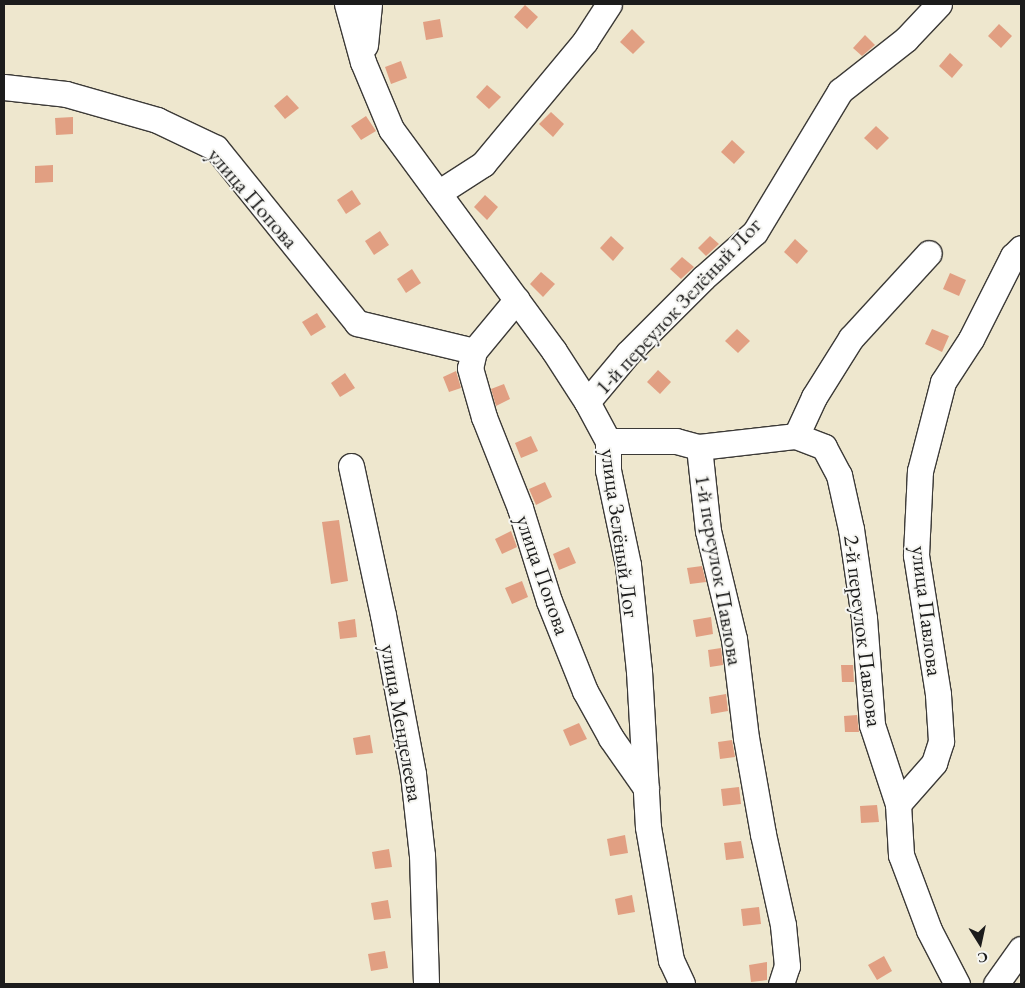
<!DOCTYPE html>
<html>
<head>
<meta charset="utf-8">
<style>
  body { margin:0 }
  #map { position:relative; width:1025px; height:988px; overflow:hidden; background:#eee7ce; font-family:"EB Garamond",serif }
  div>[style] { position:absolute }
  [style*='--x'] { left:calc(var(--x)*1px); top:calc(var(--y)*1px); width:calc(var(--w)*1px); rotate:calc(var(--a)*1deg) }
  .building>* { inset:0; background:#e19f82 }
  .roads { filter:drop-shadow(1px 0 #3c3a37) drop-shadow(-1px 0 #3c3a37) drop-shadow(0 1px #3c3a37) drop-shadow(0 -1px #3c3a37) }
  .minor>* { height:25px; margin:-12.5px; padding:0 12.5px; transform-origin:12.5px; border-radius:12.5px; background:#fff }
  span { translate:-50% -50%; white-space:nowrap; text-align:center; line-height:1.15; -webkit-text-stroke:4px #f6f6f2; paint-order:stroke }
  .street-label { font-size:22px; color:#1c1c1c }
  .frame { position:absolute; inset:0; border:5px solid #1c1c1c; pointer-events:none }
  .north { position:absolute; left:955px; top:918px; width:50px; height:50px; -webkit-text-stroke:4px #f6f6f2; paint-order:stroke; rotate:170deg; font-size:14px; font-weight:700; line-height:20px; text-align:center; color:#1c1c1c }
  .north::after { content:''; display:block; margin:auto; width:18px; height:22px; background:#1c1c1c; clip-path:polygon(50% 0,100% 100%,50% 72%,0 100%) }
</style>
</head>
<body>
<div id="map">
  <div class="building">
    <div style="clip-path:polygon(525px 5px,538px 17px,527px 29px,514px 17px)"></div>
    <div style="clip-path:polygon(440px 19px,443px 37px,426px 40px,423px 22px)"></div>
    <div style="clip-path:polygon(999px 24px,1012px 36px,1001px 48px,988px 36px)"></div>
    <div style="clip-path:polygon(632px 29px,645px 42px,633px 54px,620px 42px)"></div>
    <div style="clip-path:polygon(865px 35px,875px 45px,862px 56px,853px 48px)"></div>
    <div style="clip-path:polygon(950px 53px,963px 65px,952px 78px,939px 66px)"></div>
    <div style="clip-path:polygon(401px 61px,407px 78px,391px 84px,385px 67px)"></div>
    <div style="clip-path:polygon(487px 85px,501px 97px,489px 109px,476px 97px)"></div>
    <div style="clip-path:polygon(287px 95px,299px 108px,285px 119px,274px 106px)"></div>
    <div style="clip-path:polygon(551px 112px,564px 124px,553px 137px,539px 124px)"></div>
    <div style="clip-path:polygon(366px 116px,376px 131px,361px 140px,351px 126px)"></div>
    <div style="clip-path:polygon(73px 117px,73px 134px,56px 135px,55px 118px)"></div>
    <div style="clip-path:polygon(876px 126px,889px 138px,877px 150px,864px 138px)"></div>
    <div style="clip-path:polygon(732px 140px,745px 152px,734px 164px,721px 152px)"></div>
    <div style="clip-path:polygon(53px 165px,53px 182px,35px 183px,35px 166px)"></div>
    <div style="clip-path:polygon(352px 190px,361px 204px,346px 214px,337px 200px)"></div>
    <div style="clip-path:polygon(485px 195px,498px 207px,487px 220px,474px 207px)"></div>
    <div style="clip-path:polygon(380px 231px,389px 245px,374px 255px,365px 241px)"></div>
    <div style="clip-path:polygon(611px 236px,624px 248px,613px 261px,600px 248px)"></div>
    <div style="clip-path:polygon(710px 236px,719px 244px,706px 256px,698px 248px)"></div>
    <div style="clip-path:polygon(795px 239px,808px 251px,797px 264px,784px 252px)"></div>
    <div style="clip-path:polygon(682px 257px,694px 267px,681px 279px,670px 269px)"></div>
    <div style="clip-path:polygon(412px 269px,421px 283px,406px 293px,397px 279px)"></div>
    <div style="clip-path:polygon(541px 272px,555px 284px,543px 297px,530px 284px)"></div>
    <div style="clip-path:polygon(950px 273px,966px 280px,959px 296px,943px 289px)"></div>
    <div style="clip-path:polygon(317px 313px,326px 327px,311px 336px,302px 322px)"></div>
    <div style="clip-path:polygon(737px 329px,750px 341px,738px 353px,725px 341px)"></div>
    <div style="clip-path:polygon(932px 329px,949px 336px,942px 352px,925px 344px)"></div>
    <div style="clip-path:polygon(658px 370px,671px 382px,660px 394px,647px 382px)"></div>
    <div style="clip-path:polygon(456px 371px,461px 388px,449px 392px,443px 377px)"></div>
    <div style="clip-path:polygon(345px 373px,355px 388px,340px 397px,331px 383px)"></div>
    <div style="clip-path:polygon(504px 384px,510px 399px,496px 406px,491px 389px)"></div>
    <div style="clip-path:polygon(531px 436px,538px 451px,521px 458px,515px 443px)"></div>
    <div style="clip-path:polygon(545px 482px,552px 497px,536px 505px,529px 489px)"></div>
    <div style="clip-path:polygon(339px 520px,348px 581px,331px 584px,322px 522px)"></div>
    <div style="clip-path:polygon(511px 531px,517px 547px,502px 554px,495px 539px)"></div>
    <div style="clip-path:polygon(569px 547px,576px 563px,559px 570px,553px 554px)"></div>
    <div style="clip-path:polygon(702px 566px,706px 582px,690px 584px,687px 568px)"></div>
    <div style="clip-path:polygon(522px 581px,528px 597px,512px 604px,505px 588px)"></div>
    <div style="clip-path:polygon(711px 617px,713px 634px,696px 637px,693px 620px)"></div>
    <div style="clip-path:polygon(355px 619px,357px 637px,340px 639px,338px 622px)"></div>
    <div style="clip-path:polygon(721px 648px,723px 665px,710px 667px,708px 650px)"></div>
    <div style="clip-path:polygon(841px 665px,853px 665px,854px 682px,842px 682px)"></div>
    <div style="clip-path:polygon(726px 694px,728px 711px,711px 714px,709px 697px)"></div>
    <div style="clip-path:polygon(857px 715px,859px 732px,845px 732px,844px 716px)"></div>
    <div style="clip-path:polygon(579px 723px,587px 739px,570px 746px,563px 730px)"></div>
    <div style="clip-path:polygon(370px 735px,373px 753px,356px 755px,353px 738px)"></div>
    <div style="clip-path:polygon(732px 740px,735px 757px,720px 759px,718px 742px)"></div>
    <div style="clip-path:polygon(739px 787px,741px 804px,723px 806px,721px 789px)"></div>
    <div style="clip-path:polygon(877px 805px,879px 822px,861px 823px,860px 806px)"></div>
    <div style="clip-path:polygon(625px 835px,628px 853px,610px 856px,607px 839px)"></div>
    <div style="clip-path:polygon(741px 841px,744px 858px,726px 860px,724px 843px)"></div>
    <div style="clip-path:polygon(389px 849px,392px 867px,375px 869px,372px 852px)"></div>
    <div style="clip-path:polygon(632px 895px,635px 912px,618px 915px,615px 899px)"></div>
    <div style="clip-path:polygon(388px 900px,391px 918px,374px 920px,371px 903px)"></div>
    <div style="clip-path:polygon(759px 907px,761px 924px,743px 926px,741px 909px)"></div>
    <div style="clip-path:polygon(385px 951px,388px 968px,371px 971px,368px 954px)"></div>
    <div style="clip-path:polygon(884px 956px,892px 971px,877px 980px,868px 965px)"></div>
    <div style="clip-path:polygon(767px 962px,767px 980px,751px 982px,749px 965px)"></div>
  </div>
  <div class="roads">
    <div class="minor">
      <div style="--x:347;--y:4;--w:60;--a:74.6"></div>
      <div style="--x:363;--y:62;--w:73;--a:67.3"></div>
      <div style="--x:391;--y:129;--w:275;--a:53.7"></div>
      <div style="--x:554;--y:351;--w:61;--a:57.1"></div>
      <div style="--x:587;--y:402;--w:44;--a:61.7"></div>
      <div style="--x:608;--y:441;--w:29;--a:90"></div>
      <div style="--x:608;--y:470;--w:97;--a:78.1"></div>
      <div style="--x:628;--y:565;--w:107;--a:84.1"></div>
      <div style="--x:639;--y:671;--w:156;--a:86.7"></div>
      <div style="--x:648;--y:827;--w:135;--a:80.2"></div>
      <div style="--x:671;--y:960;--w:26;--a:65"></div>
      <div style="--x:365;--y:45;--w:41;--a:-84.4"></div>
      <div style="--x:4;--y:87;--w:62;--a:6.4"></div>
      <div style="--x:66;--y:94;--w:95;--a:15.9"></div>
      <div style="--x:157;--y:120;--w:65;--a:25.4"></div>
      <div style="--x:216;--y:148;--w:225;--a:51.1"></div>
      <div style="--x:357;--y:323;--w:120;--a:13.5"></div>
      <div style="--x:474;--y:351;--w:67;--a:-50.4"></div>
      <div style="--x:438;--y:193;--w:54;--a:-32.8"></div>
      <div style="--x:483;--y:164;--w:160;--a:-50.3"></div>
      <div style="--x:585;--y:41;--w:44;--a:-57"></div>
      <div style="--x:474;--y:351;--w:17;--a:103"></div>
      <div style="--x:470;--y:368;--w:51;--a:74.1"></div>
      <div style="--x:484;--y:417;--w:98;--a:68.4"></div>
      <div style="--x:520;--y:508;--w:97;--a:72.7"></div>
      <div style="--x:549;--y:601;--w:97;--a:68.2"></div>
      <div style="--x:585;--y:691;--w:54;--a:61"></div>
      <div style="--x:611;--y:738;--w:61;--a:55"></div>
      <div style="--x:587;--y:402;--w:64;--a:-50.1"></div>
      <div style="--x:628;--y:353;--w:106;--a:-45"></div>
      <div style="--x:703;--y:278;--w:69;--a:-41.5"></div>
      <div style="--x:755;--y:232;--w:165;--a:-58.9"></div>
      <div style="--x:840;--y:91;--w:84;--a:-38.2"></div>
      <div style="--x:906;--y:39;--w:48;--a:-46.7"></div>
      <div style="--x:796;--y:436;--w:30;--a:21"></div>
      <div style="--x:824;--y:447;--w:32;--a:62"></div>
      <div style="--x:839;--y:475;--w:55;--a:77.5"></div>
      <div style="--x:851;--y:529;--w:90;--a:81.7"></div>
      <div style="--x:864;--y:618;--w:107;--a:85.7"></div>
      <div style="--x:872;--y:725;--w:83;--a:71.8"></div>
      <div style="--x:898;--y:804;--w:51;--a:86.6"></div>
      <div style="--x:901;--y:855;--w:80;--a:69.5"></div>
      <div style="--x:929;--y:930;--w:61;--a:62.6"></div>
      <div style="--x:608;--y:441;--w:68;--a:0"></div>
      <div style="--x:676;--y:441;--w:24;--a:15"></div>
      <div style="--x:351;--y:466;--w:152;--a:77.9"></div>
      <div style="--x:383;--y:615;--w:162;--a:79.3"></div>
      <div style="--x:413;--y:774;--w:81;--a:83.7"></div>
      <div style="--x:422;--y:855;--w:129;--a:88.2"></div>
      <div style="--x:898;--y:804;--w:55;--a:-48.7"></div>
      <div style="--x:934;--y:763;--w:23;--a:-72"></div>
      <div style="--x:941;--y:741;--w:47;--a:-93.7"></div>
      <div style="--x:938;--y:694;--w:141;--a:-99"></div>
      <div style="--x:916;--y:555;--w:84;--a:-87.3"></div>
      <div style="--x:920;--y:471;--w:92;--a:-75.5"></div>
      <div style="--x:943;--y:382;--w:51;--a:-56.9"></div>
      <div style="--x:971;--y:339;--w:93;--a:-63.2"></div>
      <div style="--x:1013;--y:256;--w:11;--a:-45"></div>
      <div style="--x:781;--y:984;--w:19;--a:-72"></div>
      <div style="--x:787;--y:966;--w:41;--a:-95.6"></div>
      <div style="--x:783;--y:925;--w:93;--a:-102.4"></div>
      <div style="--x:763;--y:834;--w:97;--a:-100"></div>
      <div style="--x:746;--y:738;--w:100;--a:-96.9"></div>
      <div style="--x:734;--y:639;--w:111;--a:-103.5"></div>
      <div style="--x:708;--y:531;--w:84;--a:-96.1"></div>
      <div style="--x:699;--y:447;--w:98;--a:-6.5"></div>
      <div style="--x:796;--y:436;--w:43;--a:-65.2"></div>
      <div style="--x:814;--y:397;--w:70;--a:-57.9"></div>
      <div style="--x:851;--y:338;--w:115;--a:-47.5"></div>
      <div style="--x:996;--y:984;--w:43;--a:-54.5"></div>
    </div>
  </div>
  <div class="street-label">
    <span style="left:253px;top:198px;rotate:49deg">улица Попова</span>
    <span style="left:678px;top:306px;rotate:-47deg">1-й переулок Зелёный Лог</span>
    <span style="left:620px;top:533px;rotate:82deg">улица Зелёный Лог</span>
    <span style="left:719px;top:570px;rotate:80deg">1-й переулок Павлова</span>
    <span style="left:543px;top:575px;rotate:71deg">улица Попова</span>
    <span style="left:927px;top:611px;rotate:83deg">улица Павлова</span>
    <span style="left:863px;top:631px;rotate:83deg">2-й переулок Павлова</span>
    <span style="left:402px;top:723px;rotate:80deg">улица Менделеева</span>
  </div>
  <div class="frame"></div>
  <div class="north">С</div>
</div>
</body>
</html>
